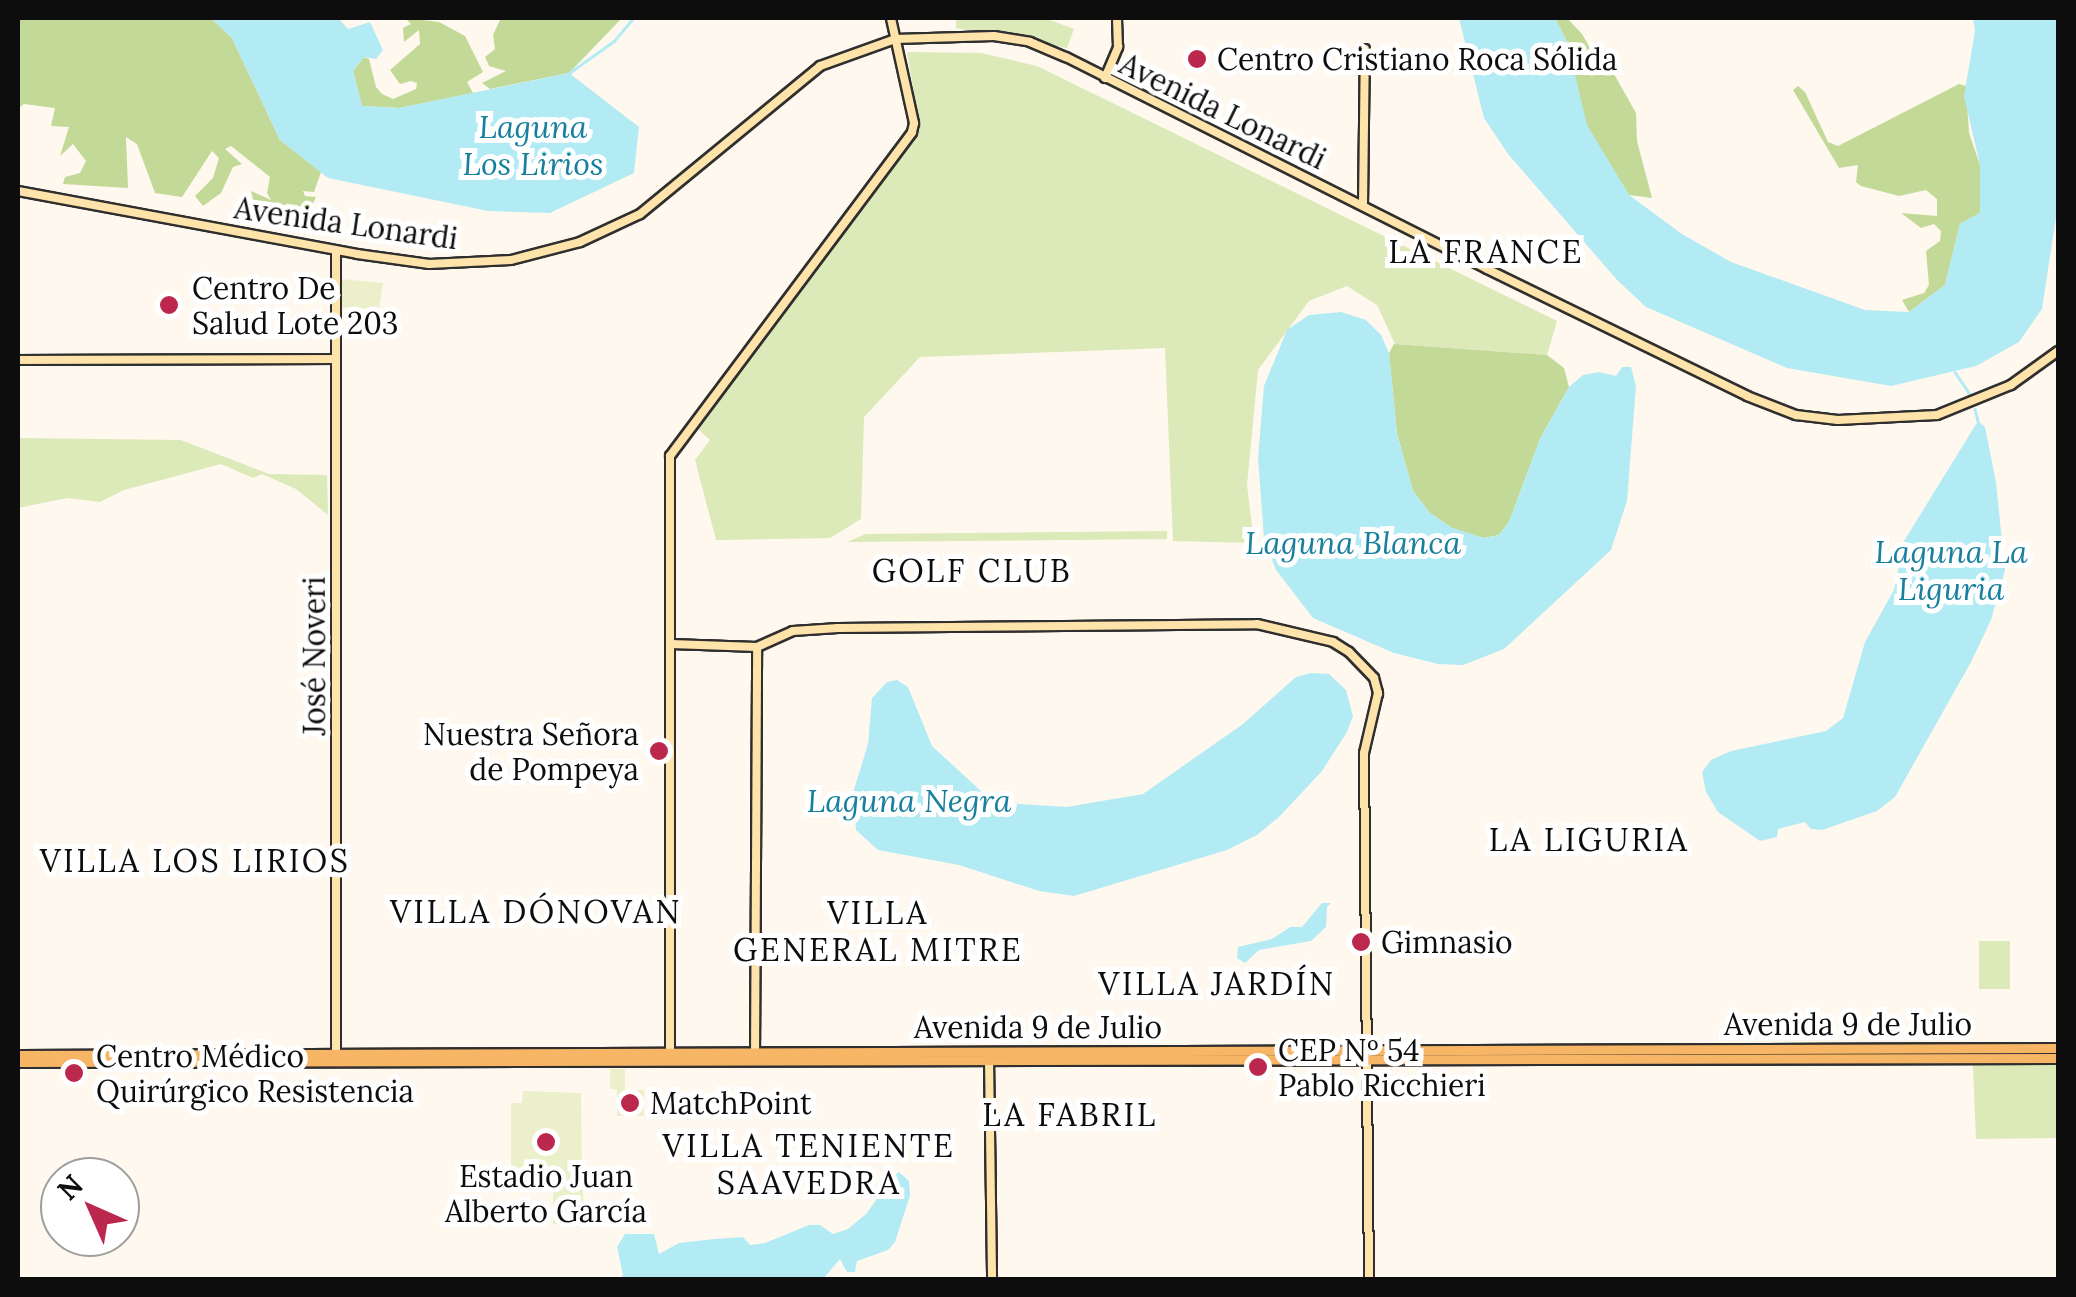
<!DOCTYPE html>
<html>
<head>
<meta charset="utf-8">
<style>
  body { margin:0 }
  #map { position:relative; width:2076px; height:1297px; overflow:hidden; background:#fff8ee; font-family:Lora,serif }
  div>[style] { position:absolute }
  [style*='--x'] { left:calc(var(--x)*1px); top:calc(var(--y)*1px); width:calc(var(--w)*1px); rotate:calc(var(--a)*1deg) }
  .green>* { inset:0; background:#dce9b8 }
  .forest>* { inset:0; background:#c3d998 }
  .pitch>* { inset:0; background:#ebf0ca }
  .water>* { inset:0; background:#b3ebf5 }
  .stream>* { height:2.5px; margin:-1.25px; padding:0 1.25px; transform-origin:1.25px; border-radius:1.25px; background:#b3ebf5 }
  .roads { filter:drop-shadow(2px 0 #2f2f2f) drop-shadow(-2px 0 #2f2f2f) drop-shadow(0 2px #2f2f2f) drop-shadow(0 -2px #2f2f2f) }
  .secondary>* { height:8px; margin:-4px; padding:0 4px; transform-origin:4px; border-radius:4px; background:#fee3aa }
  .primary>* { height:9px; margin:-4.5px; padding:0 4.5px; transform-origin:4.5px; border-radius:4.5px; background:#f7b566 }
  .dots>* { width:28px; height:28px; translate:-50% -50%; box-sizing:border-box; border:5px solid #fff; border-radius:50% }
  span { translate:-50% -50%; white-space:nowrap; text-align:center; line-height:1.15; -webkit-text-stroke:10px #fff; paint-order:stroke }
  .poi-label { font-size:30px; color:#0d0d0d }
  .left { translate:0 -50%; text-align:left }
  .right { translate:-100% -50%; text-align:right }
  .street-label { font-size:30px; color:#0d0d0d }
  .water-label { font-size:32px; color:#18809e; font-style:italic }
  .neighbourhood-label { font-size:32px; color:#0d0d0d; letter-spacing:2.5px }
  .frame { position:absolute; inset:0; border:20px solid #0d0d0d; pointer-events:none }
  .north { position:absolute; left:40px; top:1157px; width:100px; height:100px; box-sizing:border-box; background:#fff; border:2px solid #9e9e9e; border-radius:50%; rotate:315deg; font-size:28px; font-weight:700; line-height:40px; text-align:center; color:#0d0d0d }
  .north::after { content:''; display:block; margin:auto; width:35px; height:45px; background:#bc274e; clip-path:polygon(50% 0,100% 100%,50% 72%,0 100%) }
</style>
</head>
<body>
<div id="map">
  <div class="green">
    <div style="clip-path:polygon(956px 18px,1045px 18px,1074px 29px,1067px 48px,956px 28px)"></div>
    <div style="clip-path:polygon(907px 52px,981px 53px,1037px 66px,1557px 321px,1547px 355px,1395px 344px,1377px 305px,1347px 286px,1309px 301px,1258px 370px,1247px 485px,1254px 543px,1173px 541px,1165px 348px,920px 357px,864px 417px,861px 519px,830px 538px,716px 540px,695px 460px,710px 440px,697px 428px,920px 128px)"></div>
    <div style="clip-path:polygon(18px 438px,181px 440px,269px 474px,327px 475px,328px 515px,296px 489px,262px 474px,253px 478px,221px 464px,124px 490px,100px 502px,67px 498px,18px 508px)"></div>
    <div style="clip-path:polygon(1167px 531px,1167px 539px,847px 542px,866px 534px)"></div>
    <div style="clip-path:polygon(1979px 941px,2010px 941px,2010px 989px,1979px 989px)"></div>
    <div style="clip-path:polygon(1977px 1060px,2052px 1060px,2058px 1065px,2057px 1138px,1976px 1139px,1973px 1066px)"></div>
  </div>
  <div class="forest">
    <div style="clip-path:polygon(18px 18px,211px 18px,232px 38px,280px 140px,321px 172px,314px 192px,303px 191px,305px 196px,316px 197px,313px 203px,295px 221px,285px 223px,276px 211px,263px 215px,256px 211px,251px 191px,271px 200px,267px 193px,270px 177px,231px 146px,225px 149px,242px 164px,233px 167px,221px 193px,203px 206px,195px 196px,213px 178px,219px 158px,212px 151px,182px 197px,155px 193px,137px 144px,126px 137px,128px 188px,63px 184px,65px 177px,80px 173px,86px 161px,73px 144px,60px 156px,69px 127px,51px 126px,55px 108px,24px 104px,18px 108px)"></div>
    <div style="clip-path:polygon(405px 18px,439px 22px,465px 36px,483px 72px,467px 82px,473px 93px,399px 108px,362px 106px,353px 71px,364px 57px,369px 59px,376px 87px,382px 94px,393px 99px,416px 89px,417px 83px,411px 81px,400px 84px,390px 70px,420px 44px,419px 30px,404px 42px,403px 28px,411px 24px)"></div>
    <div style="clip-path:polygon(501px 18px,622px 18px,569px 73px,490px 89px,482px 83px,506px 71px,489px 66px,485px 57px,495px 49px,493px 35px)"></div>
    <div style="clip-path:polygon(1555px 18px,1567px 18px,1582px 34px,1597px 60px,1614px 74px,1636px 113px,1637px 141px,1652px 198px,1629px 195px,1586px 125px,1567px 42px)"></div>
    <div style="clip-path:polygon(1959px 84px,1966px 86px,1969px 133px,1980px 165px,1980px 213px,1960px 224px,1945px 285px,1909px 312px,1902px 300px,1924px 293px,1929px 285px,1926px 251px,1940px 241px,1941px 231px,1934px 224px,1921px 228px,1901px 213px,1937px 216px,1937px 199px,1926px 190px,1899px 196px,1861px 186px,1856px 182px,1858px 165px,1839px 168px,1793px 90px,1798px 86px,1805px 92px,1828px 142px,1838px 146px)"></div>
    <div style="clip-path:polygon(1394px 344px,1547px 355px,1564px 368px,1569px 387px,1540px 439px,1509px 522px,1499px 535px,1484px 538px,1452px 528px,1430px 513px,1413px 491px,1397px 434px,1389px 353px)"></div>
  </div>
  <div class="pitch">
    <div style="clip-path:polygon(341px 279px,383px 283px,379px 309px,338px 307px)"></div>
    <div style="clip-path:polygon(610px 1069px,625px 1069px,625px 1090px,644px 1090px,644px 1116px,617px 1116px,617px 1089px,610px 1089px)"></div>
    <div style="clip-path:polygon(523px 1091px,581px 1093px,582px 1182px,577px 1189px,583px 1190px,583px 1227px,553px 1224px,553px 1189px,515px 1189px,511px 1184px,511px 1103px,522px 1103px)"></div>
  </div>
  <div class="water">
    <div style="clip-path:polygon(211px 18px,338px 18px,348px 29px,370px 22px,383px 50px,376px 59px,364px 57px,353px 71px,362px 106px,399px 108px,569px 73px,639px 127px,634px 173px,550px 213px,488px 211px,328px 178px,280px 140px,232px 38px)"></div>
    <div style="clip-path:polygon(1459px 18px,1555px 18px,1567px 42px,1587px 125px,1629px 195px,1682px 234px,1731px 262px,1865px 310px,1909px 312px,1945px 285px,1960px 224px,1980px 213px,1980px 165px,1964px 96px,1975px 31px,1973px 18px,2058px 18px,2058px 204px,2042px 309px,2019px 342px,1976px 366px,1891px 386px,1787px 368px,1646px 307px,1617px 280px,1508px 154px,1484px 118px)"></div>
    <div style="clip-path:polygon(1341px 312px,1366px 320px,1381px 335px,1389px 353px,1397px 434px,1413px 491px,1430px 513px,1452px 528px,1484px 538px,1499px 535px,1509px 522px,1540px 439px,1569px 387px,1583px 375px,1599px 372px,1616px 376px,1622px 367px,1631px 367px,1636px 386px,1627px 501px,1611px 550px,1504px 649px,1463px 665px,1438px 664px,1394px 653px,1313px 618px,1276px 570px,1264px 539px,1258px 458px,1264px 386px,1287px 330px,1309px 315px)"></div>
    <div style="clip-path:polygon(1978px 421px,1985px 427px,1996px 482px,2005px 570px,1991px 620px,1971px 662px,1895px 797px,1877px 811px,1822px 830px,1811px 829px,1805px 822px,1778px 829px,1777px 837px,1760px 841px,1718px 812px,1706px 792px,1702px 772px,1711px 760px,1731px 751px,1826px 731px,1843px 718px,1865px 642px,1894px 590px,1904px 541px)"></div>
    <div style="clip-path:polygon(1311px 673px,1329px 674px,1346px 690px,1353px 716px,1347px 732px,1322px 771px,1279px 817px,1257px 835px,1227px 850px,1074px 896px,1039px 891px,959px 865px,878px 850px,856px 830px,853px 793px,868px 744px,872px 698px,887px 682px,897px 680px,908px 687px,932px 746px,981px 791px,1006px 803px,1067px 807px,1143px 794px,1243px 724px,1296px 677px)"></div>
    <div style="clip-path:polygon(1322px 903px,1331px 903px,1327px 907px,1326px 927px,1311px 941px,1259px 950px,1245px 963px,1237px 958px,1238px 947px,1272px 939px,1290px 927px,1302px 927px)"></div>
    <div style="clip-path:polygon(899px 1172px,909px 1181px,910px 1196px,895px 1242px,888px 1250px,857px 1261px,855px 1272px,847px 1272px,840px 1259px,823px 1279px,620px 1279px,623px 1275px,617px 1247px,625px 1234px,654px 1234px,659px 1254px,679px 1243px,714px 1239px,743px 1237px,750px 1245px,765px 1243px,809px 1225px,820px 1225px,833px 1234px,848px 1229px,866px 1214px,879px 1196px,880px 1187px)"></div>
  </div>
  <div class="stream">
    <div style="--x:569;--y:73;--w:55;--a:-35.4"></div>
    <div style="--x:614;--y:41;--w:30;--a:-50"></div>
    <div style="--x:1955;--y:372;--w:29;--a:56"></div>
    <div style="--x:1975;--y:409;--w:12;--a:76"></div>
  </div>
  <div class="roads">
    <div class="secondary">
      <div style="--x:1105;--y:78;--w:34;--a:-67"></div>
      <div style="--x:1118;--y:47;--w:29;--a:-92"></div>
      <div style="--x:18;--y:191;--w:345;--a:10.5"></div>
      <div style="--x:357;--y:254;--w:73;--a:7.9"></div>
      <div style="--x:429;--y:264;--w:82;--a:-2.8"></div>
      <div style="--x:511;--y:260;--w:71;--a:-14.6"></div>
      <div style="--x:580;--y:242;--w:66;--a:-25"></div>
      <div style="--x:640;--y:214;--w:233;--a:-39.4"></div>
      <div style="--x:820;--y:66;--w:80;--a:-19.8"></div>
      <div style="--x:895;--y:39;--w:99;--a:-1.7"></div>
      <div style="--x:994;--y:36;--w:36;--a:9"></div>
      <div style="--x:1030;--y:42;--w:39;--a:23"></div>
      <div style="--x:1066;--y:57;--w:471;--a:26.7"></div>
      <div style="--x:1487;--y:269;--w:289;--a:26"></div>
      <div style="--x:1747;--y:396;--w:53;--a:21.2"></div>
      <div style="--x:1796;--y:415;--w:42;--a:6.8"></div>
      <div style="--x:1838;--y:420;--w:99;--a:-2.9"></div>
      <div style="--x:1937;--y:415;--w:80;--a:-22.1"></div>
      <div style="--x:2011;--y:385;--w:58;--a:-35.9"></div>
      <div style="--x:1363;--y:205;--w:156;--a:-89.3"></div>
      <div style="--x:336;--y:251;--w:806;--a:90"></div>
      <div style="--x:18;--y:360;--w:316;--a:-0.2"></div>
      <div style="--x:671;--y:644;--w:86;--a:2"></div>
      <div style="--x:757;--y:647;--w:39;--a:-24"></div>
      <div style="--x:793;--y:631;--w:45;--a:-3.8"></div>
      <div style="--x:838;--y:628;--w:419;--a:-0.5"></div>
      <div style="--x:1257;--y:624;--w:78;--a:13.3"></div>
      <div style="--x:1333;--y:642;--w:19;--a:32"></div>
      <div style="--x:1349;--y:652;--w:36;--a:46"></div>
      <div style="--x:1374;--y:678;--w:16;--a:75"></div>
      <div style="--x:1378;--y:693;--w:62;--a:103.1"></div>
      <div style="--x:1364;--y:753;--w:527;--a:89.46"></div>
      <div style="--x:670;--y:1057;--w:601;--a:-90"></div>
      <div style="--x:670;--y:456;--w:404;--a:-53.2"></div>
      <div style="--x:912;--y:132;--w:9;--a:-77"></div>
      <div style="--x:914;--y:123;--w:107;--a:-102.4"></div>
      <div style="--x:755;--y:1057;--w:410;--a:-89.7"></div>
      <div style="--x:989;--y:1058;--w:222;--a:89.2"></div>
    </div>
    <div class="primary">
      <div style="--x:18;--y:1055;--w:2040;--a:-0.2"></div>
      <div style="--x:18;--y:1062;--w:2040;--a:-0.11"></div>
    </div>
  </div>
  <div class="dots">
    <div style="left:1197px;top:59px;background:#bc274e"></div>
    <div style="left:169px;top:305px;background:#bc274e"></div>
    <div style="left:659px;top:751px;background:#bc274e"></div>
    <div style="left:1361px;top:942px;background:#bc274e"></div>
    <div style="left:1258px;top:1067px;background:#bc274e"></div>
    <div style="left:74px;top:1073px;background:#bc274e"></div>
    <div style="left:630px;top:1103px;background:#bc274e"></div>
    <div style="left:546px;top:1142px;background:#bc274e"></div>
  </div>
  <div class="poi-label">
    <span class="left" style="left:1217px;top:59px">Centro Cristiano Roca Sólida</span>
    <span class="left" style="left:192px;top:305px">Centro De<br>Salud Lote 203</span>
    <span class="right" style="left:639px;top:751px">Nuestra Señora<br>de Pompeya</span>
    <span class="left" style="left:1381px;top:942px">Gimnasio</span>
    <span class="left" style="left:1278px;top:1067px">CEP Nº 54<br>Pablo Ricchieri</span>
    <span class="left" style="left:96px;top:1073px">Centro Médico<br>Quirúrgico Resistencia</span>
    <span class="left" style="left:650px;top:1103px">MatchPoint</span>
    <span style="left:546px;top:1193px">Estadio Juan<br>Alberto García</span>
  </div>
  <div class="street-label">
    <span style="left:1223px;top:111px;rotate:26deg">Avenida Lonardi</span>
    <span style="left:346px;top:223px;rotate:8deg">Avenida Lonardi</span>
    <span style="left:314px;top:656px;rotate:-90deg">José Noveri</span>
    <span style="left:1848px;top:1024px">Avenida 9 de Julio</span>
    <span style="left:1038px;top:1027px">Avenida 9 de Julio</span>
  </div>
  <div class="water-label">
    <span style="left:533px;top:146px">Laguna<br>Los Lirios</span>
    <span style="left:1353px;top:543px">Laguna Blanca</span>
    <span style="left:1951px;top:571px">Laguna La<br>Liguria</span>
    <span style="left:909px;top:801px">Laguna Negra</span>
  </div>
  <div class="neighbourhood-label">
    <span style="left:1486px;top:252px">LA FRANCE</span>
    <span style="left:972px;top:571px">GOLF CLUB</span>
    <span style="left:1589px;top:840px">LA LIGURIA</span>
    <span style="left:195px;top:861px">VILLA LOS LIRIOS</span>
    <span style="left:536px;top:912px">VILLA DÓNOVAN</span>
    <span style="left:878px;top:932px">VILLA<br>GENERAL MITRE</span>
    <span style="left:1217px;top:984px">VILLA JARDÍN</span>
    <span style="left:1070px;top:1115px">LA FABRIL</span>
    <span style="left:809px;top:1165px">VILLA TENIENTE<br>SAAVEDRA</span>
  </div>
  <div class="frame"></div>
  <div class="north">N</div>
</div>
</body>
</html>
